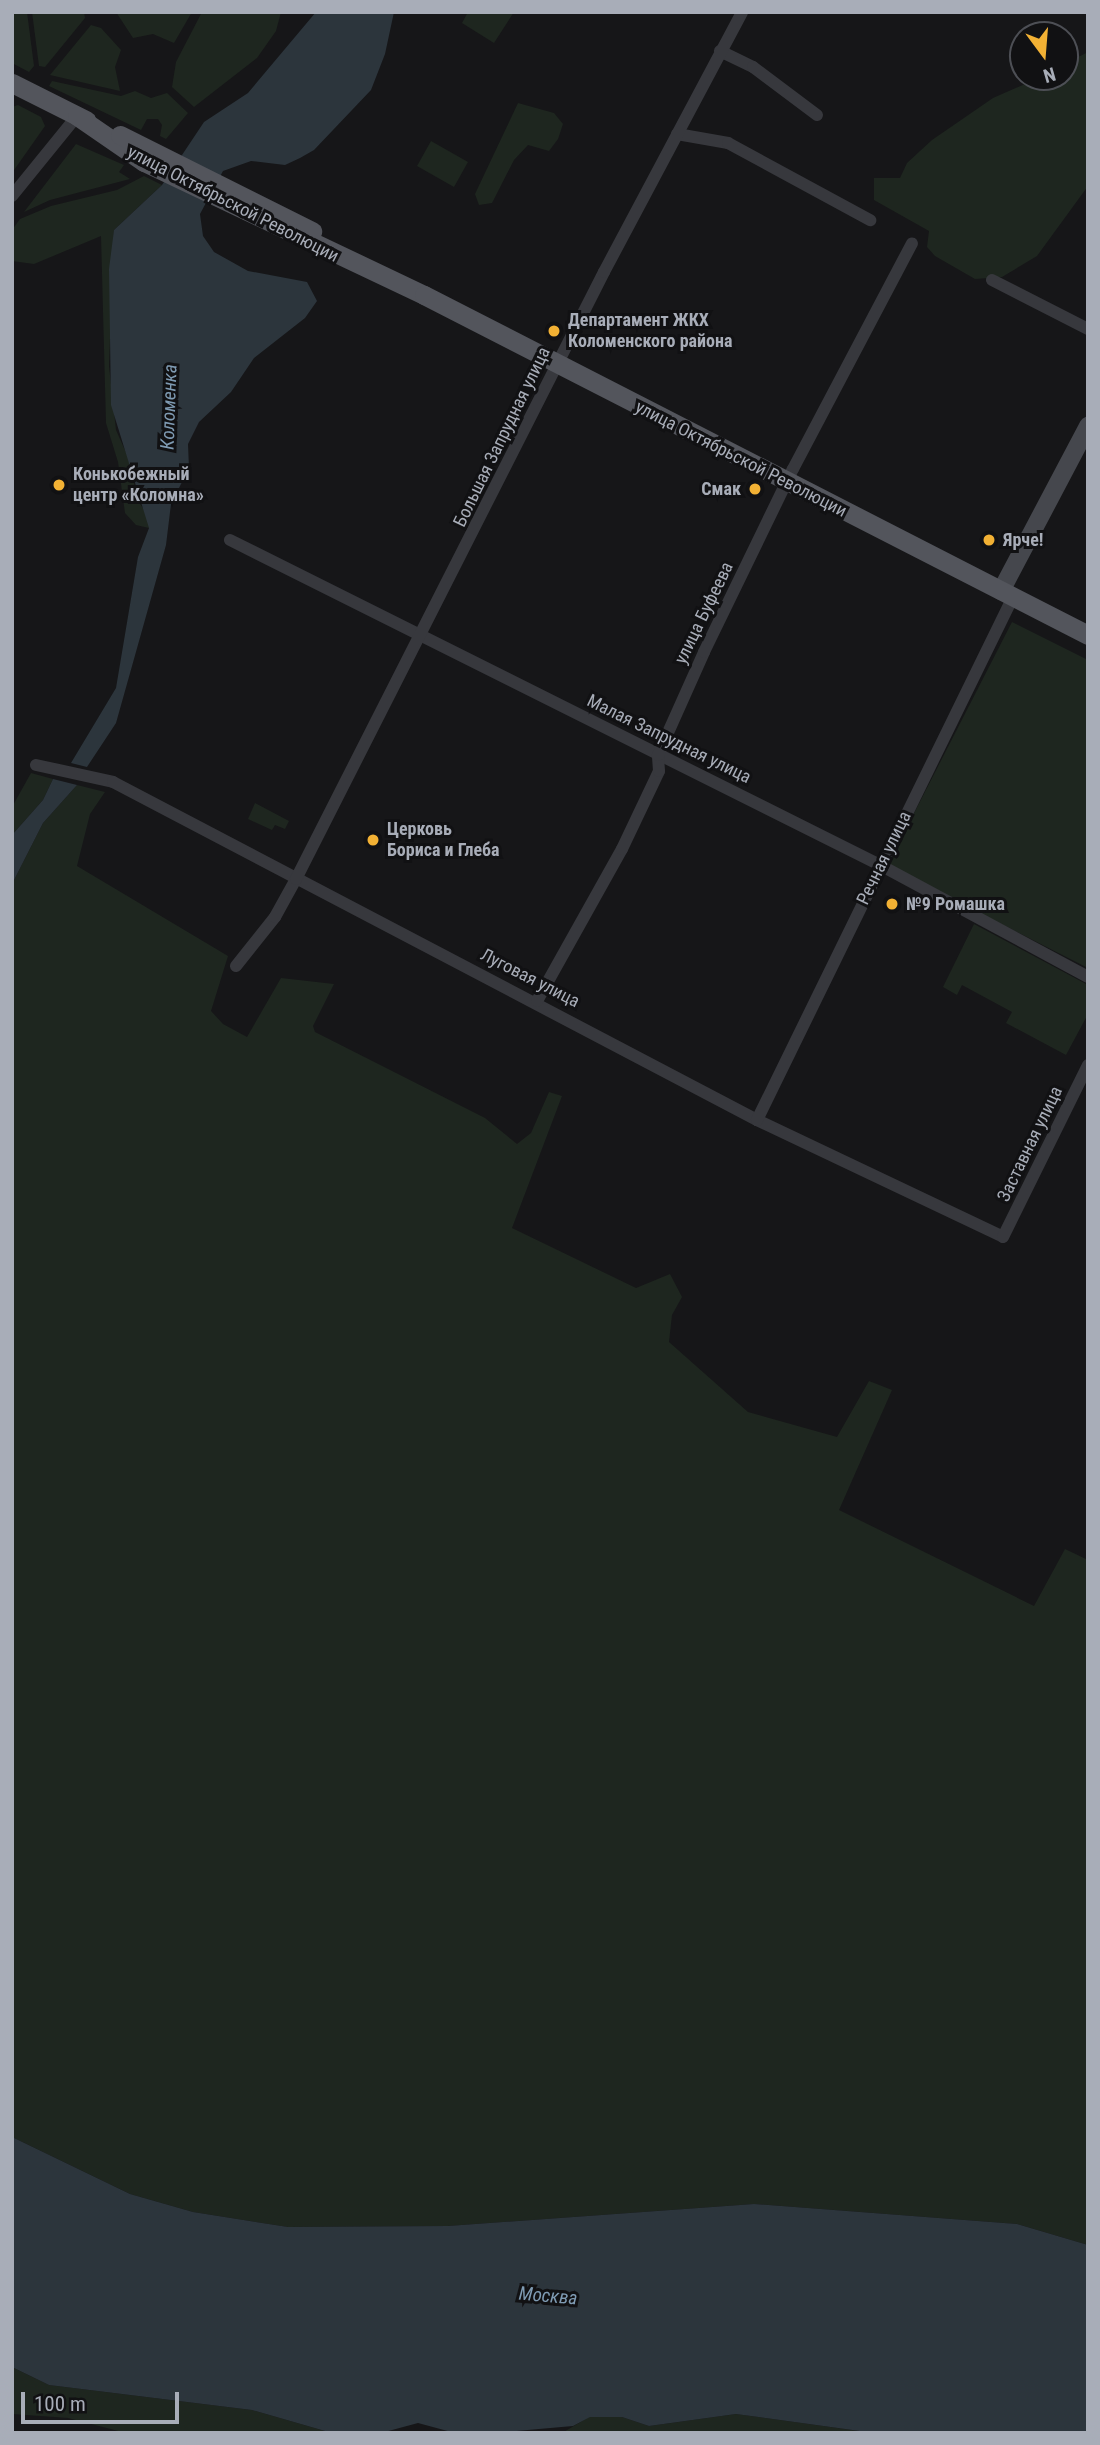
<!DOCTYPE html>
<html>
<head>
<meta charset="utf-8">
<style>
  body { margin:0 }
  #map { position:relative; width:1100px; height:2445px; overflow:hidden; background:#161618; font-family:"Roboto Condensed",sans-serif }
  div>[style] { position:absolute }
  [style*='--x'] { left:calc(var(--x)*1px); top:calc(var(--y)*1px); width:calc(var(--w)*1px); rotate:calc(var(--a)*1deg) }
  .green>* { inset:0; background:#1e261f }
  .water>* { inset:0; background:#2c353c }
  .street>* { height:12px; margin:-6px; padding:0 6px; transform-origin:6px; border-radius:6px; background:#37383d }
  .secondary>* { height:18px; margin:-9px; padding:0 9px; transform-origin:9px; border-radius:9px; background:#45474d }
  .primary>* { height:19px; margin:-9.5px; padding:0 9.5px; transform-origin:9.5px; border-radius:9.5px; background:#53555c }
  .dots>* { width:19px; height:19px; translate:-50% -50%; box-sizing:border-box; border:4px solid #111113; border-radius:50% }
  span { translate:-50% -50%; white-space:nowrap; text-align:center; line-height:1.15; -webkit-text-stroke:6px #111113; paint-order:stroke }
  .street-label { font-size:18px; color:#a8adb8 }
  .poi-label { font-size:18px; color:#a8adb8; font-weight:700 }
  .left { translate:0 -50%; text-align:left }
  .right { translate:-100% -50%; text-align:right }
  .water-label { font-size:19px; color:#7f9bb3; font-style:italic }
  .frame { position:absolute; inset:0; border:14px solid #a8adb8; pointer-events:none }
  .north { position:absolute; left:1009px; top:21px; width:70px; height:70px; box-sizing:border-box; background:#111113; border:2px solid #4d4f55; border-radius:50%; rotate:164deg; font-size:19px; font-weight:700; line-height:28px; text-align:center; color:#a8adb8 }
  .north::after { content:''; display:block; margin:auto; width:24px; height:32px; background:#f2b134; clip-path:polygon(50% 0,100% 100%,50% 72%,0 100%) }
  .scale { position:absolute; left:21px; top:2392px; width:158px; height:32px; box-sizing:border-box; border:4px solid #a8adb8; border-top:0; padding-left:9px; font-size:21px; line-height:24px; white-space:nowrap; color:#a8adb8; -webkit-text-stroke:5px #111113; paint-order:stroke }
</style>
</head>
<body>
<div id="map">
  <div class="green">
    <div style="clip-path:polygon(12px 12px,27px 12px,34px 66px,29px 72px,12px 63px)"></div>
    <div style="clip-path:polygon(32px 12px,84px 12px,85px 18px,45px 67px,39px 66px)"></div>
    <div style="clip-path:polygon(116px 12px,192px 12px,174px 43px,153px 34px,133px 38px)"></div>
    <div style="clip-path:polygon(202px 12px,281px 12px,276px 31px,257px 58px,194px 107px,172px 87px,176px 62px)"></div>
    <div style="clip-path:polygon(468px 12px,514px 12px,494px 43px,462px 23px)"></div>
    <div style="clip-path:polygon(91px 25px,101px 28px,121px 50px,115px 67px,120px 91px,50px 75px)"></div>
    <div style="clip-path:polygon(1088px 52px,1088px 186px,1037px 256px,1002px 277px,975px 279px,935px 256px,927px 247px,929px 231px,874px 200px,874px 178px,900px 178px,907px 163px,932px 140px,993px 98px,1041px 77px,1065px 77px,1065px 64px)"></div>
    <div style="clip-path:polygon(52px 81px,121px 96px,135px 91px,151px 98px,167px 93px,188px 113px,166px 139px,160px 136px,162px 125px,158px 119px,147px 119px,141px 130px,49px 86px)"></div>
    <div style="clip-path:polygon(518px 103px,554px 113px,563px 124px,558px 139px,549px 151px,528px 145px,514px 160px,492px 203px,479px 205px,475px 194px)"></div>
    <div style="clip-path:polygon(18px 105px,41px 117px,45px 126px,12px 173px,12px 107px)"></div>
    <div style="clip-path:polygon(431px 141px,468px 162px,454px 187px,417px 166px)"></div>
    <div style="clip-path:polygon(76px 144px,124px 165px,119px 172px,130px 179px,50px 200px,24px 212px)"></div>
    <div style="clip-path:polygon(144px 176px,162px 185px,114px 230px,109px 366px,116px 430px,132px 466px,136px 498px,149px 517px,149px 528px,136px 525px,125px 513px,118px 462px,106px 423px,101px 236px,34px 264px,12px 261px,12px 230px,20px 219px,51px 206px,117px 190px)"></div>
    <div style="clip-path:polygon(1012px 622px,1088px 660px,1088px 968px,887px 866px)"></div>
    <div style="clip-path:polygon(31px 773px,53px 779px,43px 800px,12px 835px,12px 807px)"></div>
    <div style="clip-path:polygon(77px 785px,105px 792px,90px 814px,77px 866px,228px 956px,211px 1011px,223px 1024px,247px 1037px,281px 978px,334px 984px,313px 1026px,315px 1032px,485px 1118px,517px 1144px,531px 1133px,549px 1092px,562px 1096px,512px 1228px,636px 1288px,670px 1274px,682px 1297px,672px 1315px,669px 1342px,748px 1412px,837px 1437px,869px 1381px,892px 1390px,839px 1510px,1034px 1606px,1065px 1549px,1088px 1560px,1088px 2245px,1017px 2224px,754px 2204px,448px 2226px,288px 2227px,193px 2212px,130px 2194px,12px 2137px,12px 884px,43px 823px)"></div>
    <div style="clip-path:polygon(255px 803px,289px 821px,285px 829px,275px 825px,272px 830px,248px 819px)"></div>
    <div style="clip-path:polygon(974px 924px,1088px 985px,1088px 1014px,1066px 1055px,1006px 1023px,1012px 1012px,962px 985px,957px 995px,943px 987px)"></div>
    <div style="clip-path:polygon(12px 2367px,49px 2385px,252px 2410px,332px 2433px,126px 2433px,68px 2418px,12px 2414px)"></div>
    <div style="clip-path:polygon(736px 2414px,874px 2433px,562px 2433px,589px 2417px,622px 2417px,649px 2426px)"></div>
  </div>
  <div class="water">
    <div style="clip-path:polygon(316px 12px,394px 12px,385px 54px,371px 90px,314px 150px,300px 158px,285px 165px,251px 161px,223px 171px,200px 214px,203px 236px,214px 252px,248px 271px,307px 282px,317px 301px,305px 318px,254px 358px,231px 392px,199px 422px,188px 444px,189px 468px,171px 504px,166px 545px,116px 723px,87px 767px,71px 763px,116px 688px,138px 557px,149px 528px,111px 405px,109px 269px,114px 230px,162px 185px,204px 122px,248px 93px)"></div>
    <div style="clip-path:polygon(53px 779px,77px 785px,43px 823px,12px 884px,12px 835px,43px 800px)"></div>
    <div style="clip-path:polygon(12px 2137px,130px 2194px,193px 2212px,288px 2227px,448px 2226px,754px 2204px,1017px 2224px,1088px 2245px,1088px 2433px,874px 2433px,736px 2414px,649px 2426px,622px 2417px,590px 2417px,573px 2426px,495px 2433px,455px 2433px,418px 2423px,381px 2433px,332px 2433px,252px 2410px,49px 2385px,12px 2367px)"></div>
  </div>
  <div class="street">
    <div style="--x:720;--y:51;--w:37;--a:26"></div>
    <div style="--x:753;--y:67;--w:80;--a:36.9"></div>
    <div style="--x:677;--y:134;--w:52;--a:10"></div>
    <div style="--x:728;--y:143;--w:162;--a:28.5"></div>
    <div style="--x:12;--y:196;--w:103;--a:-50.9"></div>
    <div style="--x:992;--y:280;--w:108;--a:27"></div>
    <div style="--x:230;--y:540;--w:727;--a:26.57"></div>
    <div style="--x:880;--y:865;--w:236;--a:28.3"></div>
    <div style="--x:36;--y:765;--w:79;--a:12.4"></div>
    <div style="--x:113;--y:782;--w:727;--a:27.69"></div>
    <div style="--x:757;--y:1120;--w:272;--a:25.4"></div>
    <div style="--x:1003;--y:1237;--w:192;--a:-63.7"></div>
    <div style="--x:236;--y:966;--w:63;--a:-51.5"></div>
    <div style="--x:275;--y:917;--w:43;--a:-61.1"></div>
    <div style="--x:296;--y:879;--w:681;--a:-63.1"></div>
    <div style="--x:604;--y:272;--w:294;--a:-62"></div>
    <div style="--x:537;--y:1001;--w:174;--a:-60.8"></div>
    <div style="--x:622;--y:849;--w:86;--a:-64.6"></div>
    <div style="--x:659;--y:771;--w:16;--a:-94"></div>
    <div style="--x:658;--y:755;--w:113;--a:-65.9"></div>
    <div style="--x:704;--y:652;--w:203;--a:-64.1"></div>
    <div style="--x:793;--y:469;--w:255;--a:-62.2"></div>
    <div style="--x:757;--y:1120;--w:582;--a:-63.92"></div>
  </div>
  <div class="secondary">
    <div style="--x:1001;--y:591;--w:187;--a:-62.2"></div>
  </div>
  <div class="primary">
    <div style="--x:12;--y:83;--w:83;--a:26.6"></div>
    <div style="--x:77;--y:116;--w:81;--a:34.5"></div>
    <div style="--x:144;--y:162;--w:310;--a:25.4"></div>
    <div style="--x:424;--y:295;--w:746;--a:27.11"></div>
    <div style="--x:120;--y:135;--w:215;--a:26.6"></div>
  </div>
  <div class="dots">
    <div style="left:554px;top:331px;background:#f2b134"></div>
    <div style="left:59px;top:485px;background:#f2b134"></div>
    <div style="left:755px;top:489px;background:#f2b134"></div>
    <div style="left:989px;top:540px;background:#f2b134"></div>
    <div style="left:373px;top:840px;background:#f2b134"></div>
    <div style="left:892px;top:904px;background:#f2b134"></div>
  </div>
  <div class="street-label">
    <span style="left:233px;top:204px;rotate:27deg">улица Октябрьской Революции</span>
    <span style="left:502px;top:437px;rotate:-64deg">Большая Запрудная улица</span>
    <span style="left:741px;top:459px;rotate:27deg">улица Октябрьской Революции</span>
    <span style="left:704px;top:613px;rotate:-64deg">улица Буфеева</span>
    <span style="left:669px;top:739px;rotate:26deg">Малая Запрудная улица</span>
    <span style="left:884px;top:858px;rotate:-64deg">Речная улица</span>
    <span style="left:530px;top:978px;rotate:27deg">Луговая улица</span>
    <span style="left:1030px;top:1144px;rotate:-64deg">Заставная улица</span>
  </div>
  <div class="poi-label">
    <span class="left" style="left:568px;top:331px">Департамент ЖКХ<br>Коломенского района</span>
    <span class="left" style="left:73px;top:485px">Конькобежный<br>центр «Коломна»</span>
    <span class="right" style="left:741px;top:489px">Смак</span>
    <span class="left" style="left:1003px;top:540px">Ярче!</span>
    <span class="left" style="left:387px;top:840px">Церковь<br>Бориса и Глеба</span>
    <span class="left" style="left:906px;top:904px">№9 Ромашка</span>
  </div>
  <div class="water-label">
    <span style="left:169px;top:407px;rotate:-88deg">Коломенка</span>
    <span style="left:548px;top:2296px;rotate:5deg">Москва</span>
  </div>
  <div class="frame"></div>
  <div class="north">N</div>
  <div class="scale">100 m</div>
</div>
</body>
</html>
